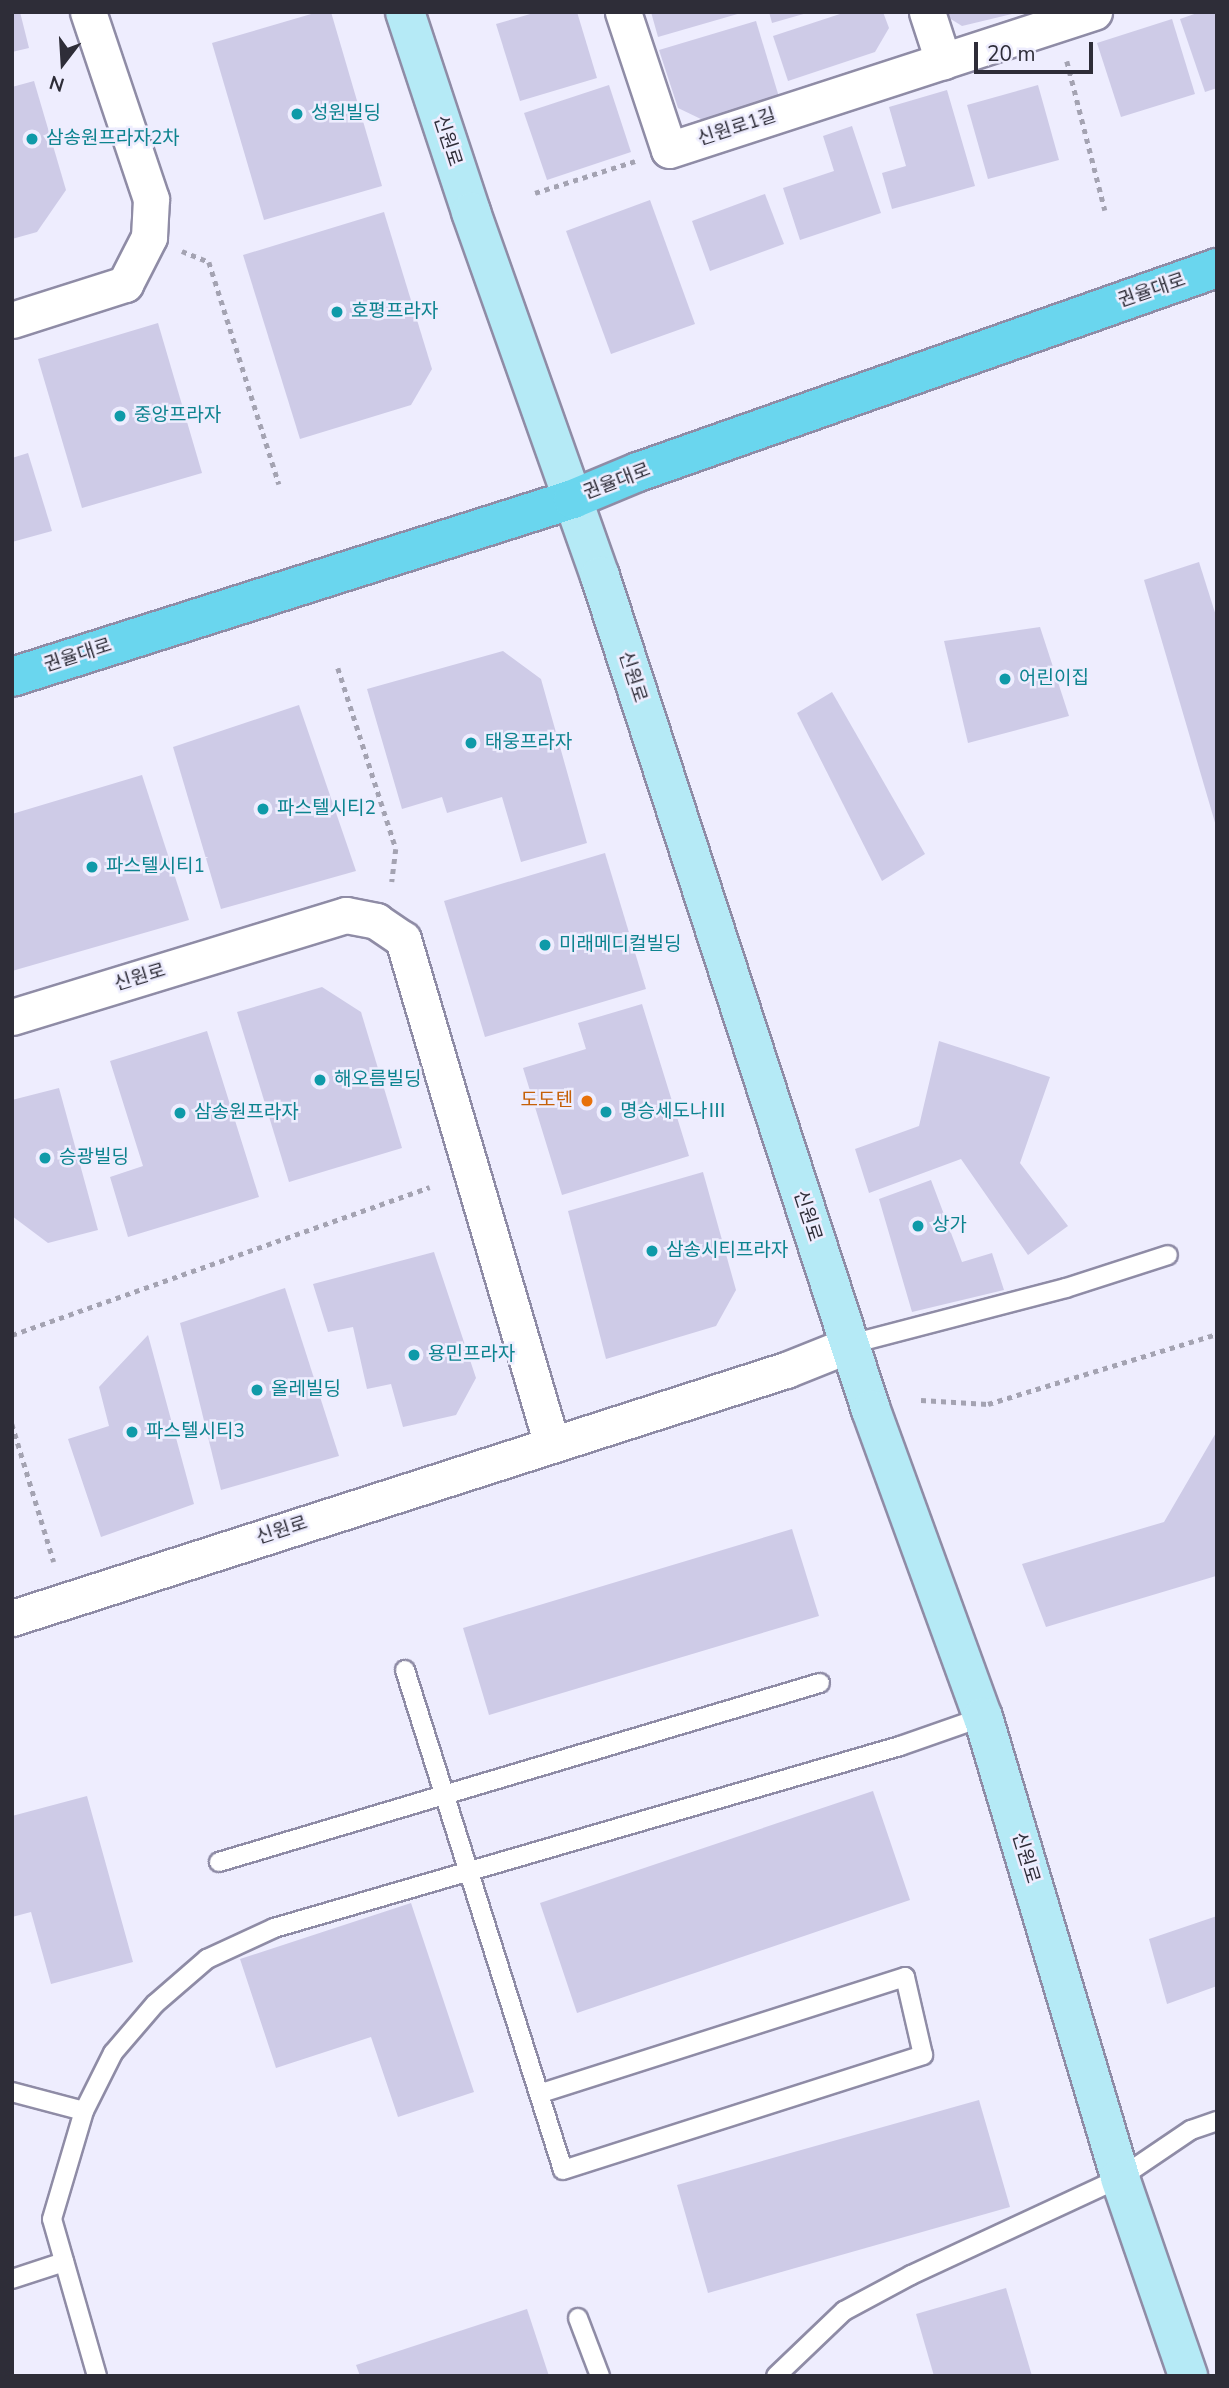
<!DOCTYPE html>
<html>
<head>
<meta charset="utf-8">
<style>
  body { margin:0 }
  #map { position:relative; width:1229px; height:2388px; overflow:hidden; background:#eeedfe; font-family:"Nunito Sans","Noto Sans KR",sans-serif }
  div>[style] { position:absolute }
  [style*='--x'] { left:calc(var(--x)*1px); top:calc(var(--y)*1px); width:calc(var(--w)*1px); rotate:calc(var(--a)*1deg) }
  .building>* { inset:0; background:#cecbe7 }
  .path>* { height:4.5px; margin-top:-2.25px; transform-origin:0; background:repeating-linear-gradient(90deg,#a4a3b2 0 5px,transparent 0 10px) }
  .roads { filter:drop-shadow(2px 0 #8f8ca6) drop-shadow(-2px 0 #8f8ca6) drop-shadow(0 2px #8f8ca6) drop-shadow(0 -2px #8f8ca6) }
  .lane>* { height:18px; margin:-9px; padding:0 9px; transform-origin:9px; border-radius:9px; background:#fff }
  .street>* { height:35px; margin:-17.5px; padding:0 17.5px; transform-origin:17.5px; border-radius:17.5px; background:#fff }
  .secondary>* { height:38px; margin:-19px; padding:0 19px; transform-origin:19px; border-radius:19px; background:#b5eaf6 }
  .primary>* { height:38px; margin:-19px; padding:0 19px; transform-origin:19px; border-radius:19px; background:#6ad6ee }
  .dots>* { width:19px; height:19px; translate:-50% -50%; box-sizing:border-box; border:4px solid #eeedfe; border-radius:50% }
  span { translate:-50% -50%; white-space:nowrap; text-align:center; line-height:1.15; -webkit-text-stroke:5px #eeedfe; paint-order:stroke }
  .culture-label { font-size:19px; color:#0d838f }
  .left { translate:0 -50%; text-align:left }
  .street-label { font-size:19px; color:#2e2d38 }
  .food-label { font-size:19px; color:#c56008 }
  .right { translate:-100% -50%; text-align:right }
  .frame { position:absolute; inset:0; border:14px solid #2e2d38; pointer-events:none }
  .north { position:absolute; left:28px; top:28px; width:70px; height:70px; -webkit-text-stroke:5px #eeedfe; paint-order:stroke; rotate:197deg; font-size:19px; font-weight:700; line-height:28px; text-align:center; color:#2e2d38 }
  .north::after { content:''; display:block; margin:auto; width:24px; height:32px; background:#2e2d38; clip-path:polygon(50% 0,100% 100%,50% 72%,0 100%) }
  .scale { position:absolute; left:974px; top:42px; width:119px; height:32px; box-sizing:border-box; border:4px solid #2e2d38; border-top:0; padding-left:9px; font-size:21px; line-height:24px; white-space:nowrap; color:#2e2d38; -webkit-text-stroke:5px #eeedfe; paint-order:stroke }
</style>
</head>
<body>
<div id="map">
  <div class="building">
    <div style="clip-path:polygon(12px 12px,20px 12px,29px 48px,12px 52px)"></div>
    <div style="clip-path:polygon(318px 12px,331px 12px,382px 186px,264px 220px,212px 43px)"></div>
    <div style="clip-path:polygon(537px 12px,577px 12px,597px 78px,520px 101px,496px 24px)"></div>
    <div style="clip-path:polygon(651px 12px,741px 12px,741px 13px,658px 37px)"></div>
    <div style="clip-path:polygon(769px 12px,806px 12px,807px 13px,772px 23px)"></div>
    <div style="clip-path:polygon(846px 12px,883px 12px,889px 28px,875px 52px,788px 81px,773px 36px)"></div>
    <div style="clip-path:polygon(945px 12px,1016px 12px,1016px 13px,962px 26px,946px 16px)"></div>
    <div style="clip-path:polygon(1200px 12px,1217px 12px,1217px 88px,1205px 92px,1180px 19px)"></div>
    <div style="clip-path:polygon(1172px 19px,1195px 94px,1121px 117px,1097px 43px)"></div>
    <div style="clip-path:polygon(756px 21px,779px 97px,703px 120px,678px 108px,659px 50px)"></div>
    <div style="clip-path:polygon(34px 81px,66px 190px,37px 232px,12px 239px,12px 87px)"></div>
    <div style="clip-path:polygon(609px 85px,631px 152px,547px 180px,524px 113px)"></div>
    <div style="clip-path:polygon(1038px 85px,1059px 160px,988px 179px,967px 105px)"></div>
    <div style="clip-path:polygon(947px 90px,975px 186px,892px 209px,882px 173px,906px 166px,889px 107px)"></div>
    <div style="clip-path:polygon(852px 126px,881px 213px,800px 240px,783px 188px,834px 171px,823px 136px)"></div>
    <div style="clip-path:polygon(765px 194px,784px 244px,710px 271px,692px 221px)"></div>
    <div style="clip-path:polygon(650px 200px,695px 324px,611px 354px,566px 231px)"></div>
    <div style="clip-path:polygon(384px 212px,432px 369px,411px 405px,300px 439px,243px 255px)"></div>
    <div style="clip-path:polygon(158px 323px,202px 473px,82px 508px,38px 359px)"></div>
    <div style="clip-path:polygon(28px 453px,52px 531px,12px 542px,12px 458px)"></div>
    <div style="clip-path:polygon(1199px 562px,1217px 619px,1216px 826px,1144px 580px)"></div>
    <div style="clip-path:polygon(1040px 627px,1069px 716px,968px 743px,944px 641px)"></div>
    <div style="clip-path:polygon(503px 651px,541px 679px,587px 843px,521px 862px,502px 797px,447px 813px,442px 797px,402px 809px,367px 689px)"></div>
    <div style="clip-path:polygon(832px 692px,925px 854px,882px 881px,797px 713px)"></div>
    <div style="clip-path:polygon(299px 705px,356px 871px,221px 909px,173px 747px)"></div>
    <div style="clip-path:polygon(142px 775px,189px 920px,12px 971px,12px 814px)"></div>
    <div style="clip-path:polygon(605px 853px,646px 989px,485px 1037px,444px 901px)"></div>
    <div style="clip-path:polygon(322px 987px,361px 1012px,402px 1148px,289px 1182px,237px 1012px)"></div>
    <div style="clip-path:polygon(642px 1004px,689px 1156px,562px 1195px,523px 1068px,586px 1049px,578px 1023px)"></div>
    <div style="clip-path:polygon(207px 1031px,259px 1197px,128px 1237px,110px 1177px,143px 1166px,110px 1061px)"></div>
    <div style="clip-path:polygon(939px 1041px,1050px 1077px,1020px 1163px,1068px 1226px,1028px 1255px,961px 1159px,869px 1193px,855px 1149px,919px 1126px)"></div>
    <div style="clip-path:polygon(59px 1088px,98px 1230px,48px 1243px,12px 1216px,12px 1100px)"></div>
    <div style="clip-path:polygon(703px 1172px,736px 1290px,716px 1326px,606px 1359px,568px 1211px)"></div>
    <div style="clip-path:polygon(931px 1180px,962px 1262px,992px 1253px,1004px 1290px,912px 1312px,879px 1199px)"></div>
    <div style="clip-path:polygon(434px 1252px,476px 1378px,456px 1415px,403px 1427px,391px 1384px,367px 1389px,353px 1327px,328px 1332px,313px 1284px)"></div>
    <div style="clip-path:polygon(285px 1288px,339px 1456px,221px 1490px,180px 1323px)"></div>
    <div style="clip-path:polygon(148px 1335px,194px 1504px,101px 1537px,68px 1439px,109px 1426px,99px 1387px)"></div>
    <div style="clip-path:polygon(1217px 1431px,1216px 1576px,1046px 1627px,1022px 1564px,1164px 1522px)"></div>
    <div style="clip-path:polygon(792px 1529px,819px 1616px,489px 1715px,463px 1628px)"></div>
    <div style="clip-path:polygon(873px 1791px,910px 1900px,577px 2013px,540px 1903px)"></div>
    <div style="clip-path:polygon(87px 1796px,133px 1962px,51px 1984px,31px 1912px,12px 1917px,12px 1816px)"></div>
    <div style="clip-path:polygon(411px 1903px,474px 2092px,398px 2117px,371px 2037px,276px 2068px,240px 1959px)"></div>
    <div style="clip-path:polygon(1217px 1916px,1217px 1986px,1167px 2004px,1149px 1939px)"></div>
    <div style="clip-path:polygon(979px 2100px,1010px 2207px,708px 2293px,677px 2185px)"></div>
    <div style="clip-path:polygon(1006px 2288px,1032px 2376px,934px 2376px,916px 2314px)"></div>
    <div style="clip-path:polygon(527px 2309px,549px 2376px,360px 2376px,356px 2365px)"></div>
  </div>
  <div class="path">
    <div style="--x:1067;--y:61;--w:154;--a:75.7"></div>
    <div style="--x:535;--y:193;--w:105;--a:-17.7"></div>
    <div style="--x:182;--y:251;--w:29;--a:22"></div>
    <div style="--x:209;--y:262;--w:233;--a:72.5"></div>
    <div style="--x:338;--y:668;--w:190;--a:72.2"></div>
    <div style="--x:396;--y:849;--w:33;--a:97"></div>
    <div style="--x:12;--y:1335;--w:443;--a:-19.5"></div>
    <div style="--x:921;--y:1400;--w:67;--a:3.4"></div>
    <div style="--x:988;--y:1404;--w:239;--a:-17"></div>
    <div style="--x:12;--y:1424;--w:144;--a:73.1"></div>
  </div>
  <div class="roads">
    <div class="lane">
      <div style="--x:851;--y:1344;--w:222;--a:-14.6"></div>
      <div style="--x:1066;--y:1288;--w:107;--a:-17.9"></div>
      <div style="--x:405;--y:1670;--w:524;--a:72.46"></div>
      <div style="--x:563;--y:2170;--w:378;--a:-17.7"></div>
      <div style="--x:923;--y:2055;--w:80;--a:-103"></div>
      <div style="--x:905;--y:1977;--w:384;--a:162.3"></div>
      <div style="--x:219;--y:1862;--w:627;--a:-16.59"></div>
      <div style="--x:12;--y:2092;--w:74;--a:14.8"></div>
      <div style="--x:12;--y:2279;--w:55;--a:-18.1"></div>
      <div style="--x:578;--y:2318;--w:62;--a:69.2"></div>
      <div style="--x:97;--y:2376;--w:163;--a:-106"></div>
      <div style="--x:52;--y:2219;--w:113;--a:-73.5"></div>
      <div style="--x:84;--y:2111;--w:65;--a:-63.4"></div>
      <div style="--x:113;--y:2053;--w:65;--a:-49.4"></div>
      <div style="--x:155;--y:2004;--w:69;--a:-40.9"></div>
      <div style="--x:207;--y:1959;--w:74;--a:-24.8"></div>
      <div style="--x:274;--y:1928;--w:652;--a:-16.21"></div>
      <div style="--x:900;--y:1746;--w:88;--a:-19.3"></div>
      <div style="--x:776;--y:2376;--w:94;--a:-43.7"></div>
      <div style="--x:844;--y:2311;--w:76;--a:-28.2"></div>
      <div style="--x:911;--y:2275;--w:230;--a:-24.9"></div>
      <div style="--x:1120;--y:2178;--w:86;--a:-34.1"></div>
      <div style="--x:1191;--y:2130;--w:28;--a:-19"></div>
    </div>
    <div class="street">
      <div style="--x:623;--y:12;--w:145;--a:71.6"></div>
      <div style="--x:669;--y:150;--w:447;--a:-18"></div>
      <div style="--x:927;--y:12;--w:52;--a:71.9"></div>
      <div style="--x:12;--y:320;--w:119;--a:-17.7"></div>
      <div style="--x:125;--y:284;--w:53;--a:-62.9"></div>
      <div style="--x:149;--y:237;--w:38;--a:-87"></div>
      <div style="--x:151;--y:199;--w:197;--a:-108.6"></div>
      <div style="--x:12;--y:1017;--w:349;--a:-17"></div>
      <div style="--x:346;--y:915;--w:31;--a:11"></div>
      <div style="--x:376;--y:921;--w:32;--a:34"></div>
      <div style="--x:403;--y:939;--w:527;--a:73.59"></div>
      <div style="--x:12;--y:1618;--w:813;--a:-17.77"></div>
      <div style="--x:786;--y:1370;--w:70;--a:-21.8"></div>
    </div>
    <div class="secondary">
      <div style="--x:405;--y:12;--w:211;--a:71.7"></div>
      <div style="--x:471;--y:212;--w:386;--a:70.5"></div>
      <div style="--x:600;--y:576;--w:877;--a:72"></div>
      <div style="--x:871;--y:1410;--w:327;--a:70"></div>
      <div style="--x:983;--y:1717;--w:481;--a:73.4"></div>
      <div style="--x:1120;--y:2178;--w:209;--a:71"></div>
    </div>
    <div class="primary">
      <div style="--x:12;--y:677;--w:589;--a:-17.6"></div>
      <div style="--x:573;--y:499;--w:70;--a:-22.6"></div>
      <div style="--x:638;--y:472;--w:614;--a:-19.41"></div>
    </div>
  </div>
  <div class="dots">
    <div style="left:297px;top:114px;background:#0f9aa8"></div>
    <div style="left:32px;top:139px;background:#0f9aa8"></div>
    <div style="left:337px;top:312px;background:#0f9aa8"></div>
    <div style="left:120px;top:416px;background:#0f9aa8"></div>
    <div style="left:1005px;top:679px;background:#0f9aa8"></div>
    <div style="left:471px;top:743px;background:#0f9aa8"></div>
    <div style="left:263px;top:809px;background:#0f9aa8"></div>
    <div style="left:92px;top:867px;background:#0f9aa8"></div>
    <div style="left:545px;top:945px;background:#0f9aa8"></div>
    <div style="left:320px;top:1080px;background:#0f9aa8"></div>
    <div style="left:587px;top:1101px;background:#e8710a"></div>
    <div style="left:606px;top:1112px;background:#0f9aa8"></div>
    <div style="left:180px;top:1113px;background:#0f9aa8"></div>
    <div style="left:45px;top:1158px;background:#0f9aa8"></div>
    <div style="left:918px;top:1226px;background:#0f9aa8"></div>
    <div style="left:652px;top:1251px;background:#0f9aa8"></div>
    <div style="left:414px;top:1355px;background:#0f9aa8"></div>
    <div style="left:257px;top:1390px;background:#0f9aa8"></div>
    <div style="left:132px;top:1432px;background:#0f9aa8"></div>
  </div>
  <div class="culture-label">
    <span class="left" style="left:311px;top:114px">성원빌딩</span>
    <span class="left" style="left:46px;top:139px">삼송원프라자2차</span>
    <span class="left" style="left:351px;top:312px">호평프라자</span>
    <span class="left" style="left:134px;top:416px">중앙프라자</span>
    <span class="left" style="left:1019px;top:679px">어린이집</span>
    <span class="left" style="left:485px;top:743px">태웅프라자</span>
    <span class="left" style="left:277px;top:809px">파스텔시티2</span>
    <span class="left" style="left:106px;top:867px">파스텔시티1</span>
    <span class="left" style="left:559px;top:945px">미래메디컬빌딩</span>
    <span class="left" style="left:334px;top:1080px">해오름빌딩</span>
    <span class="left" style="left:620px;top:1112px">명승세도나Ⅲ</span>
    <span class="left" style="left:194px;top:1113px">삼송원프라자</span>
    <span class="left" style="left:59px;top:1158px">승광빌딩</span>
    <span class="left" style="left:932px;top:1226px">상가</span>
    <span class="left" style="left:666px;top:1251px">삼송시티프라자</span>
    <span class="left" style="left:428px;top:1355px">용민프라자</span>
    <span class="left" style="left:271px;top:1390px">올레빌딩</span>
    <span class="left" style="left:146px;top:1432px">파스텔시티3</span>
  </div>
  <div class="street-label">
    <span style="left:737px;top:128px;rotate:-18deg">신원로1길</span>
    <span style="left:447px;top:141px;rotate:72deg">신원로</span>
    <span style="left:1152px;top:291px;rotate:-19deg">권율대로</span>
    <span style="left:617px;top:482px;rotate:-21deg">권율대로</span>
    <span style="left:78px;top:656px;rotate:-18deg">권율대로</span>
    <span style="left:632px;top:677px;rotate:72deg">신원로</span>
    <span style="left:140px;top:978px;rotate:-17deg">신원로</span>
    <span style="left:807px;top:1216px;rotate:72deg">신원로</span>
    <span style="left:282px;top:1531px;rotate:-18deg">신원로</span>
    <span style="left:1025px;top:1858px;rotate:73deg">신원로</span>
  </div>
  <div class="food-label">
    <span class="right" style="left:573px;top:1101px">도도텐</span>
  </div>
  <div class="frame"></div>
  <div class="north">N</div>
  <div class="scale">20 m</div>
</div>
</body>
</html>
